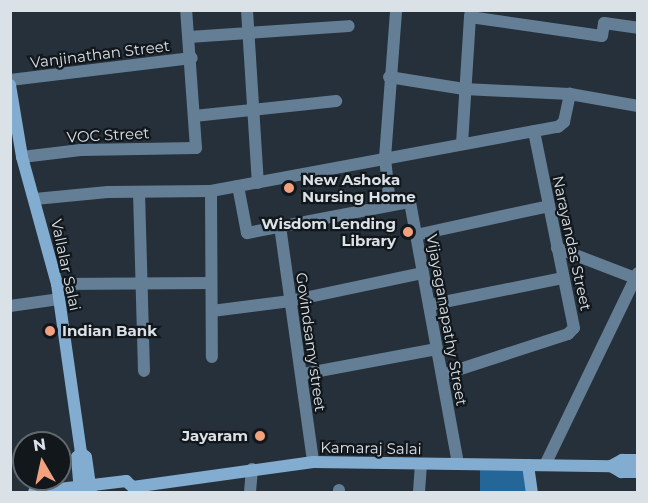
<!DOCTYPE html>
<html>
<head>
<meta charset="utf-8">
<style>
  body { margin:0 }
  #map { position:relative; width:648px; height:503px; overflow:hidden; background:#25303a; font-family:Montserrat,sans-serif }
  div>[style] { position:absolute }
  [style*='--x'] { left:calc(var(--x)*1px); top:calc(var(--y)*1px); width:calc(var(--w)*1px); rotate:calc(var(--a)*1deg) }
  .forest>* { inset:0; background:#246697 }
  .street>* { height:12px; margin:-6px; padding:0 6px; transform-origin:6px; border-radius:6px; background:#647f95 }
  .secondary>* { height:12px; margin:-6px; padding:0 6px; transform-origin:6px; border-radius:6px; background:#82acd0 }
  .dots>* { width:16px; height:16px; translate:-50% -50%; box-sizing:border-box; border:3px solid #12171c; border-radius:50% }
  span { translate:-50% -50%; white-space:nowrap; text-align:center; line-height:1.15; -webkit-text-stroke:4.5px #12171c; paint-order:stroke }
  .street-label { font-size:15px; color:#dae1e7 }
  .poi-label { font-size:15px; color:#dae1e7; font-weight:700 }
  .left { translate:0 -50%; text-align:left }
  .right { translate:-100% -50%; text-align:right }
  .frame { position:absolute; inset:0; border:12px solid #dae1e7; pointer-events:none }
  .north { position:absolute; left:12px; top:431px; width:60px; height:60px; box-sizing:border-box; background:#12171c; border:2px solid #62686d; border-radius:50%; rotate:351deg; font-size:16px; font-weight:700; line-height:24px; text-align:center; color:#dae1e7 }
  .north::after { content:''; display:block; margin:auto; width:21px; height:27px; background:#f2a17e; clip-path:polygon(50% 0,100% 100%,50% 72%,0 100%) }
</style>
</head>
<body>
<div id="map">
  <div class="forest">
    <div style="clip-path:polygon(480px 467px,526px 467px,529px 492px,480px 492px)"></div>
  </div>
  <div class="street">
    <div style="--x:247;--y:10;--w:173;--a:86.4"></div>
    <div style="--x:471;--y:10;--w:7;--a:98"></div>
    <div style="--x:470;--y:17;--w:133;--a:8.2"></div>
    <div style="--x:602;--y:36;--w:13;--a:-81"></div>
    <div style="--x:604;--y:23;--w:34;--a:8"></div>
    <div style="--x:189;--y:37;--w:160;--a:-3.9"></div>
    <div style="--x:389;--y:77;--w:76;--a:9.1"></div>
    <div style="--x:464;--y:89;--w:106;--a:2.7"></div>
    <div style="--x:570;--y:94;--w:69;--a:10"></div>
    <div style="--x:10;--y:80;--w:183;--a:-6.9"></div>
    <div style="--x:194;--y:116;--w:143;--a:-6"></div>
    <div style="--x:462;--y:144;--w:127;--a:-86.4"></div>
    <div style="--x:22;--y:157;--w:59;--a:-6.8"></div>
    <div style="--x:81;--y:150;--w:115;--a:-1"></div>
    <div style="--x:196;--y:148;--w:138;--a:-94.1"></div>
    <div style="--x:238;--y:186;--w:48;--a:79.2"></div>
    <div style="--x:247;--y:233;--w:166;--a:-10.8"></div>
    <div style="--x:410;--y:202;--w:266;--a:79.6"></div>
    <div style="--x:211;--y:191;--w:166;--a:89.7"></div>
    <div style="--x:139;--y:192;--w:179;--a:88.4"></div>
    <div style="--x:35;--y:199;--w:73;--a:-5.5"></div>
    <div style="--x:108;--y:192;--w:103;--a:-0.6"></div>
    <div style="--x:211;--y:191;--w:353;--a:-10.5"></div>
    <div style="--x:558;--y:127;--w:8;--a:-40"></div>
    <div style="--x:564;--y:122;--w:29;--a:-78"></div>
    <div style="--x:390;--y:205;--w:47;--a:-96.1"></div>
    <div style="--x:385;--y:158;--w:148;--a:-85.7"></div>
    <div style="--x:280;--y:226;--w:238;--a:82"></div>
    <div style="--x:416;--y:235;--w:136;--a:-12.3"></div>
    <div style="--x:557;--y:248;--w:84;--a:21"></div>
    <div style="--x:57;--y:284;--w:154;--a:-0.4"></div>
    <div style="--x:429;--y:305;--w:137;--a:-11.4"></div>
    <div style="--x:10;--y:306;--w:49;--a:-8.1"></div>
    <div style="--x:212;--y:311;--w:79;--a:-7.3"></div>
    <div style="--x:290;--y:301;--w:136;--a:-11.9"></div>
    <div style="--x:303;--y:374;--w:136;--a:-10.6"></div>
    <div style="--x:442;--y:375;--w:133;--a:-18"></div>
    <div style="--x:568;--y:334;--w:8;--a:-45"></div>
    <div style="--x:574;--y:328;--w:201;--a:-101.5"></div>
    <div style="--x:545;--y:465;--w:213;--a:-64.2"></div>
    <div style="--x:250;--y:492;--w:23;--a:-85"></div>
    <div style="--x:339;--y:492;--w:2;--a:-90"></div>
    <div style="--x:419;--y:492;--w:28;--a:-86"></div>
  </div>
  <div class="secondary">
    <div style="--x:10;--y:85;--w:73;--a:80.5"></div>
    <div style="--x:22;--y:157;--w:132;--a:74.6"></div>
    <div style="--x:57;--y:284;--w:171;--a:81.9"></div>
    <div style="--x:81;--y:453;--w:6;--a:39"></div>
    <div style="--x:86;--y:457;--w:35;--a:82"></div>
    <div style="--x:528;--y:465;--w:27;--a:82"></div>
    <div style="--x:611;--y:466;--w:12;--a:31"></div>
    <div style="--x:621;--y:472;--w:17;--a:0"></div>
    <div style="--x:34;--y:492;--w:93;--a:-6.8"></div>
    <div style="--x:126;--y:481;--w:9;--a:41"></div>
    <div style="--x:133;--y:487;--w:182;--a:-7.9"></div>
    <div style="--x:313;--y:462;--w:298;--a:0.8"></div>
    <div style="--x:611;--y:466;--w:13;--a:-29"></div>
    <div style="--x:622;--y:460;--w:16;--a:0"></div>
    <div style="--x:80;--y:492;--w:35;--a:-95"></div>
    <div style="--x:77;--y:457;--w:6;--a:-45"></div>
  </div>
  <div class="dots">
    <div style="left:289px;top:188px;background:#f2a17e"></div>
    <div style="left:408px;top:232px;background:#f2a17e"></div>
    <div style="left:50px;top:331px;background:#f2a17e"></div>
    <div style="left:260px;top:436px;background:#f2a17e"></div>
  </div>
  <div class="street-label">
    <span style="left:100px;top:54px;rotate:-7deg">Vanjinathan Street</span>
    <span style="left:108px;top:135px;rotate:-3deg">VOC Street</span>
    <span style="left:572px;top:243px;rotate:78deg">Narayandas Street</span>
    <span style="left:66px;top:265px;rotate:78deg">Vallalar Salai</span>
    <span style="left:447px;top:320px;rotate:80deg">Vijayaganapathy Street</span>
    <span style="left:311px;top:342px;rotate:82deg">Govindsamy street</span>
    <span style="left:371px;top:448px;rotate:1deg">Kamaraj Salai</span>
  </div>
  <div class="poi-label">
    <span class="left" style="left:302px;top:188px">New Ashoka<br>Nursing Home</span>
    <span class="right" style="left:396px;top:232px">Wisdom Lending<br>Library</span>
    <span class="left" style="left:62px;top:331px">Indian Bank</span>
    <span class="right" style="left:248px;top:436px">Jayaram</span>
  </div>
  <div class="frame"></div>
  <div class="north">N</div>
</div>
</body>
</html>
